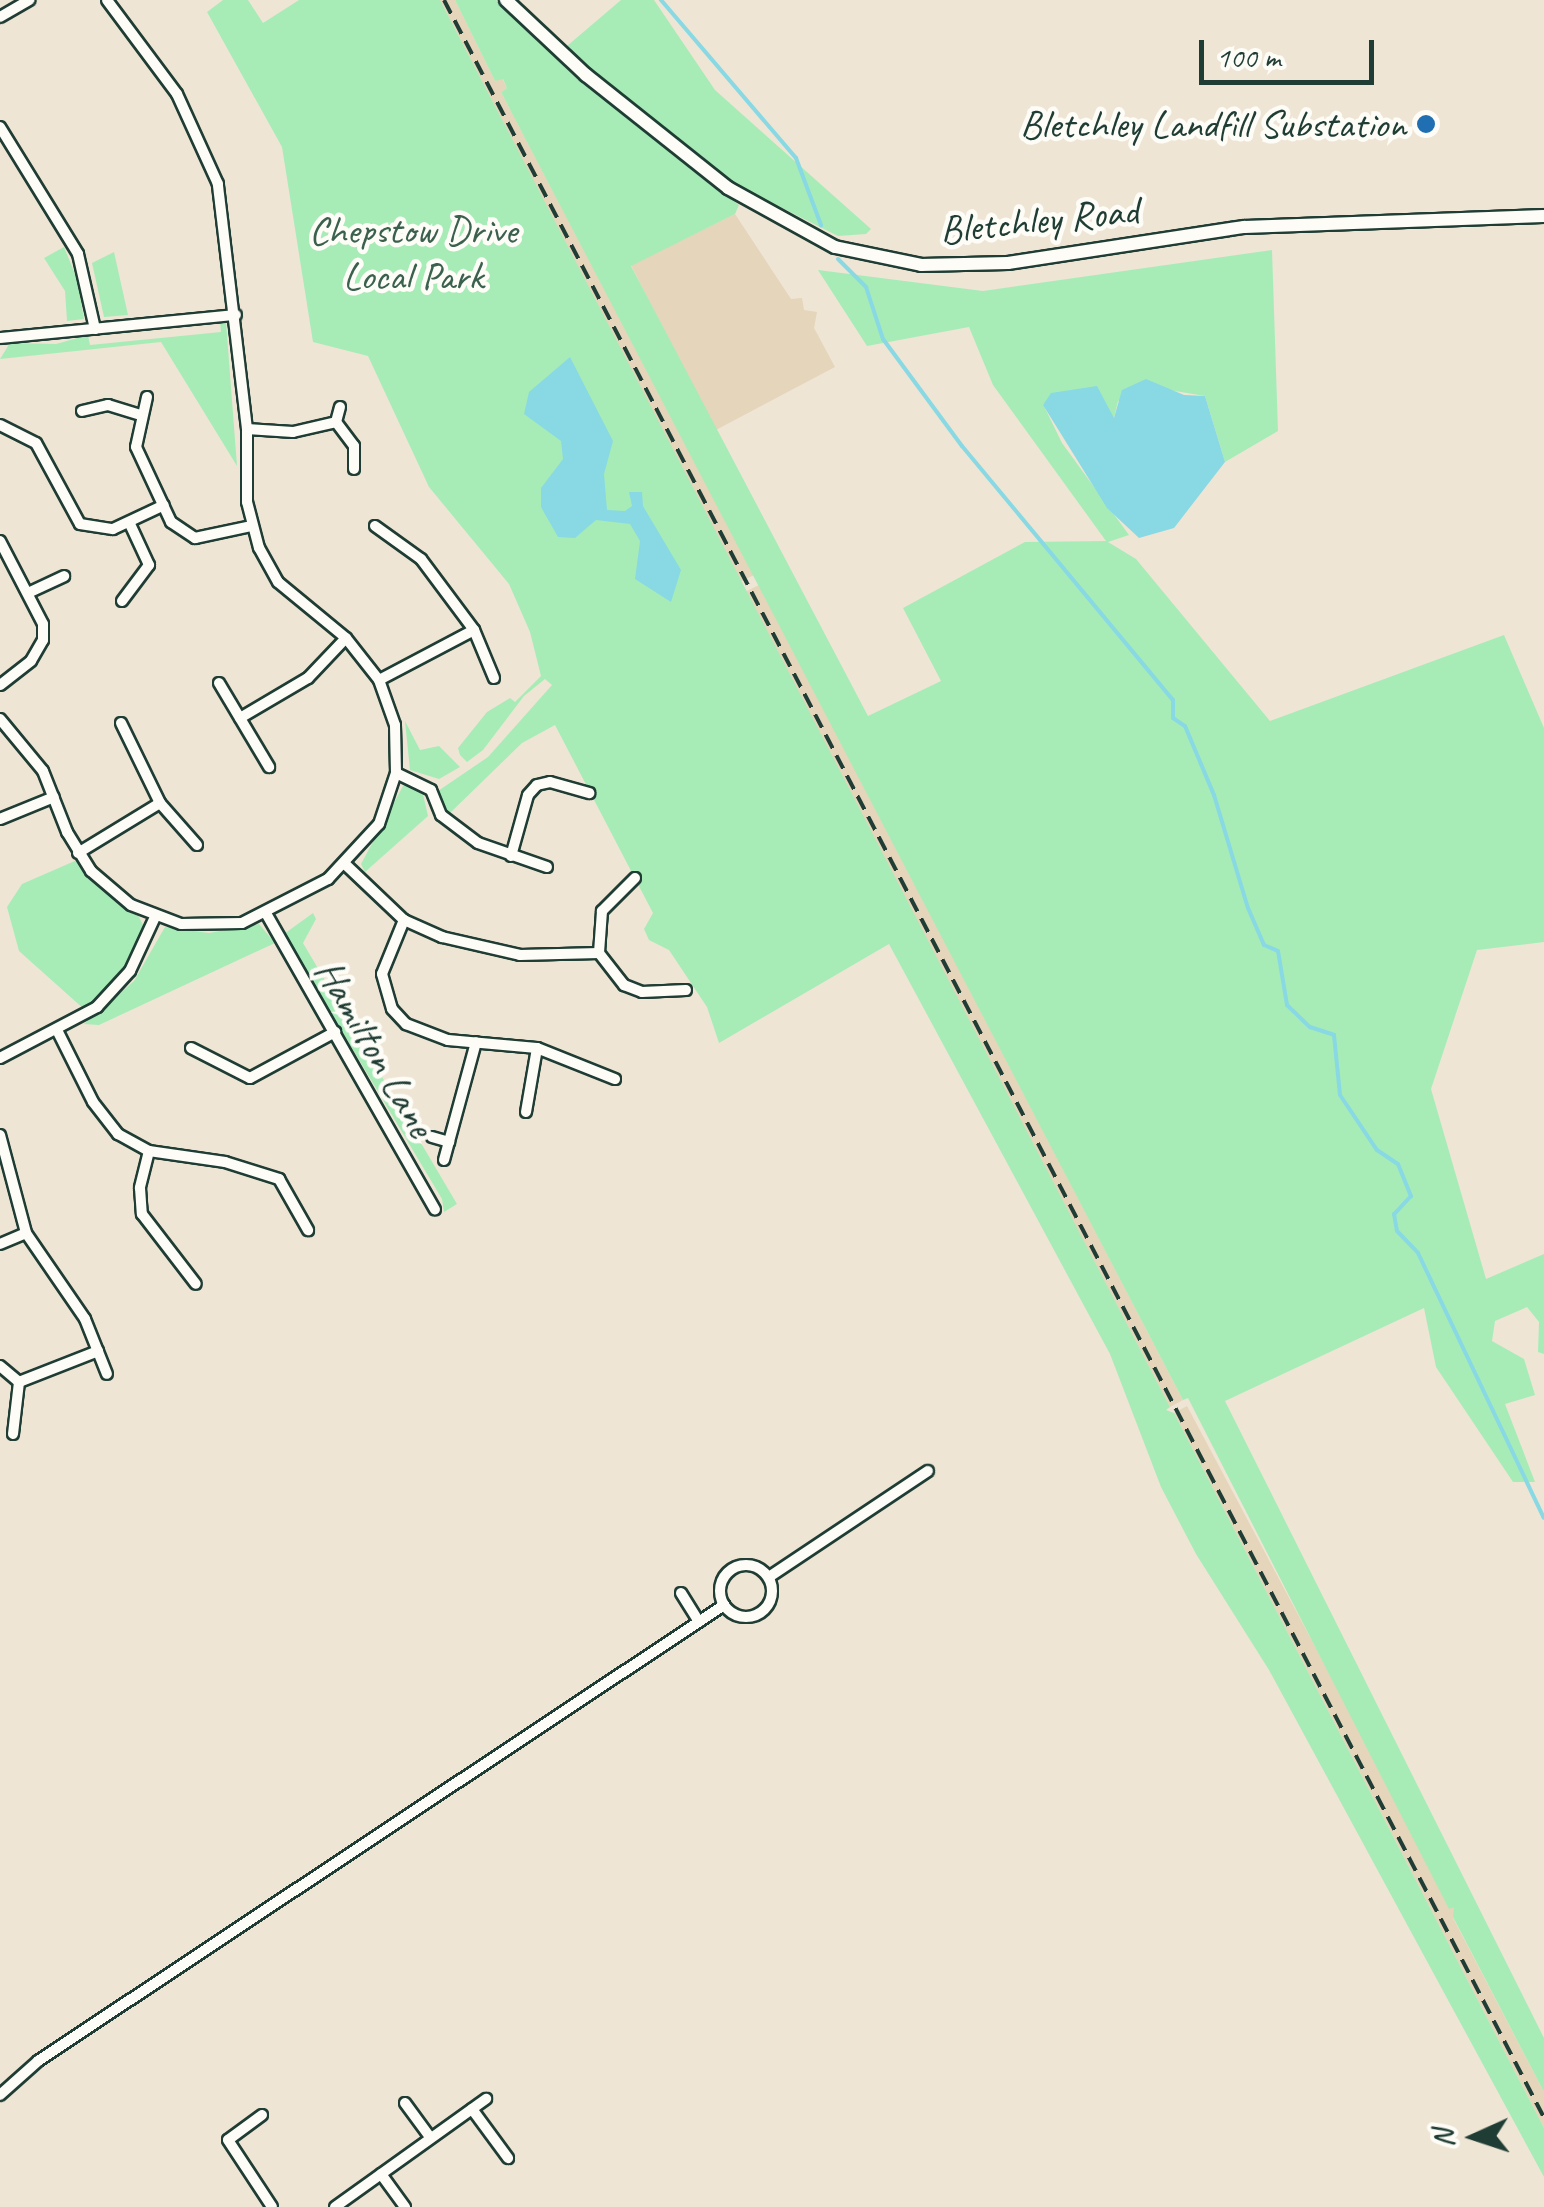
<!DOCTYPE html>
<html>
<head>
<meta charset="utf-8">
<style>
  body { margin:0 }
  #map { position:relative; width:1544px; height:2207px; overflow:hidden; background:#efe5d4; font-family:Caveat,sans-serif }
  div>[style] { position:absolute }
  [style*='--x'] { left:calc(var(--x)*1px); top:calc(var(--y)*1px); width:calc(var(--w)*1px); rotate:calc(var(--a)*1deg) }
  .built>* { inset:0; background:#e5d5bb }
  .green>* { inset:0; background:#a7ecb7 }
  .water>* { inset:0; background:#88d9e3 }
  .stream>* { height:4px; margin:-2px; padding:0 2px; transform-origin:2px; border-radius:2px; background:#88d9e3 }
  .roads { filter:drop-shadow(2px 0 #1f3d34) drop-shadow(-2px 0 #1f3d34) drop-shadow(0 2px #1f3d34) drop-shadow(0 -2px #1f3d34) }
  .minor>* { height:10px; margin:-5px; padding:0 5px; transform-origin:5px; border-radius:5px; background:#fdfcf7 }
  .minor>.ring { margin:-5px; padding:0; box-sizing:content-box; background:none; border:10px solid #fdfcf7; border-radius:50% }
  .tertiary>* { height:12px; margin:-6px; padding:0 6px; transform-origin:6px; border-radius:6px; background:#fdfcf7 }
  .rail>* { height:4px; margin-top:-2px; transform-origin:0; background:repeating-linear-gradient(90deg,#1f3d34 0 15px,transparent 0 23px) }
  .dots>* { width:28px; height:28px; translate:-50% -50%; box-sizing:border-box; border:5px solid #fdfcf7; border-radius:50% }
  span { translate:-50% -50%; white-space:nowrap; text-align:center; line-height:1.15; -webkit-text-stroke:9px #fdfcf7; paint-order:stroke }
  .poi-label { font-size:40px; color:#1f3d34 }
  .right { translate:-100% -50%; text-align:right }
  .street-label { font-size:40px; color:#1f3d34 }
  .park-label { font-size:40px; color:#3a604e }
  .north { position:absolute; left:1424px; top:2087px; width:100px; height:100px; -webkit-text-stroke:8px #fdfcf7; paint-order:stroke; rotate:267deg; font-size:28px; font-weight:700; line-height:40px; text-align:center; color:#1f3d34 }
  .north::after { content:''; display:block; margin:auto; width:35px; height:45px; background:#1f3d34; clip-path:polygon(50% 0,100% 100%,50% 72%,0 100%) }
  .scale { position:absolute; left:1199px; top:40px; width:175px; height:45px; box-sizing:border-box; border:5px solid #1f3d34; border-top:0; padding-left:12px; font-size:30px; line-height:35px; white-space:nowrap; color:#1f3d34; -webkit-text-stroke:8px #fdfcf7; paint-order:stroke }
</style>
</head>
<body>
<div id="map">
  <div class="built">
    <div style="clip-path:polygon(440px 0,455px 0,495px 81px,502px 78px,507px 88px,501px 92px,754px 575px,740px 582px)"></div>
    <div style="clip-path:polygon(735px 214px,791px 299px,802px 298px,804px 310px,817px 312px,814px 328px,835px 367px,714px 431px,631px 265px)"></div>
    <div style="clip-path:polygon(759px 585px,1183px 1400px,1170px 1407px,745px 592px)"></div>
    <div style="clip-path:polygon(1187px 1406px,1458px 1915px,1453px 1918px,1544px 2092px,1544px 2128px,1174px 1413px)"></div>
  </div>
  <div class="green">
    <div style="clip-path:polygon(223px 0,248px 0,263px 23px,299px 0,440px 0,1170px 1407px,1166px 1410px,1174px 1413px,1544px 2128px,1544px 2177px,1269px 1670px,1196px 1554px,1161px 1487px,1110px 1354px,889px 944px,719px 1043px,707px 1007px,669px 950px,649px 940px,644px 929px,653px 913px,555px 725px,522px 743px,450px 813px,442px 809px,438px 791px,488px 757px,552px 685px,545px 679px,524px 696px,483px 750px,467px 762px,460px 755px,458px 748px,487px 712px,510px 698px,515px 702px,541px 676px,530px 632px,509px 584px,429px 487px,368px 356px,313px 342px,282px 147px,207px 12px)"></div>
    <div style="clip-path:polygon(455px 0,496px 0,589px 87px,739px 205px,735px 214px,631px 266px,868px 716px,941px 681px,903px 608px,1025px 542px,1106px 541px,993px 385px,969px 327px,867px 346px,818px 270px,983px 291px,1272px 250px,1278px 431px,1225px 462px,1205px 396px,1169px 390px,1118px 401px,1114px 418px,1105px 410px,1043px 404px,1062px 443px,1129px 535px,1108px 542px,1136px 559px,1270px 721px,1504px 635px,1544px 728px,1544px 942px,1477px 950px,1431px 1089px,1486px 1279px,1544px 1254px,1544px 1354px,1538px 1352px,1539px 1322px,1527px 1307px,1495px 1321px,1492px 1341px,1524px 1359px,1535px 1395px,1505px 1404px,1535px 1482px,1513px 1482px,1436px 1367px,1424px 1308px,1225px 1401px,1544px 2038px,1544px 2092px,1453px 1917px,1454px 1907px,1449px 1909px,1188px 1398px,1183px 1400px,501px 92px,507px 88px,503px 79px,495px 81px)"></div>
    <div style="clip-path:polygon(621px 0,654px 0,715px 90px,871px 229px,866px 234px,838px 236px,732px 183px,585px 64px,567px 46px)"></div>
    <div style="clip-path:polygon(64px 247px,77px 279px,84px 319px,67px 321px,65px 291px,44px 258px)"></div>
    <div style="clip-path:polygon(114px 252px,128px 315px,104px 317px,92px 263px)"></div>
    <div style="clip-path:polygon(220px 322px,226px 322px,237px 466px,161px 342px,0 359px,10px 343px,56px 344px,88px 335px,90px 345px,221px 332px)"></div>
    <div style="clip-path:polygon(405px 721px,420px 750px,439px 746px,460px 767px,439px 779px,410px 770px)"></div>
    <div style="clip-path:polygon(412px 784px,422px 790px,428px 816px,365px 872px,361px 864px,403px 786px)"></div>
    <div style="clip-path:polygon(77px 860px,104px 892px,138px 915px,145px 929px,120px 976px,85px 1010px,19px 951px,7px 907px,22px 884px)"></div>
    <div style="clip-path:polygon(313px 913px,316px 919px,303px 943px,457px 1204px,444px 1212px,442px 1199px,284px 934px)"></div>
    <div style="clip-path:polygon(259px 924px,275px 943px,99px 1025px,84px 1024px,134px 981px,165px 927px,209px 933px)"></div>
  </div>
  <div class="water">
    <div style="clip-path:polygon(570px 357px,613px 441px,604px 474px,607px 510px,625px 511px,632px 506px,629px 492px,642px 492px,643px 506px,681px 570px,671px 602px,635px 579px,640px 541px,630px 524px,596px 520px,575px 538px,558px 537px,541px 507px,541px 488px,563px 459px,561px 441px,524px 414px,529px 392px)"></div>
    <div style="clip-path:polygon(1146px 379px,1184px 395px,1205px 396px,1225px 462px,1174px 528px,1139px 538px,1107px 508px,1043px 405px,1051px 393px,1097px 386px,1114px 418px,1122px 390px)"></div>
  </div>
  <div class="stream">
    <div style="--x:661;--y:0;--w:208;--a:49.5"></div>
    <div style="--x:796;--y:158;--w:72;--a:69.5"></div>
    <div style="--x:838;--y:259;--w:40;--a:45"></div>
    <div style="--x:866;--y:287;--w:55;--a:71.9"></div>
    <div style="--x:883;--y:339;--w:133;--a:53.6"></div>
    <div style="--x:962;--y:446;--w:330;--a:50.3"></div>
    <div style="--x:1173;--y:700;--w:18;--a:90"></div>
    <div style="--x:1173;--y:718;--w:14;--a:34"></div>
    <div style="--x:1185;--y:726;--w:75;--a:67.2"></div>
    <div style="--x:1214;--y:795;--w:118;--a:73.3"></div>
    <div style="--x:1248;--y:908;--w:40;--a:66.6"></div>
    <div style="--x:1264;--y:945;--w:15;--a:23"></div>
    <div style="--x:1278;--y:951;--w:55;--a:80.5"></div>
    <div style="--x:1287;--y:1005;--w:32;--a:44"></div>
    <div style="--x:1310;--y:1027;--w:25;--a:18"></div>
    <div style="--x:1334;--y:1035;--w:60;--a:84.3"></div>
    <div style="--x:1340;--y:1095;--w:66;--a:56.1"></div>
    <div style="--x:1377;--y:1150;--w:25;--a:34"></div>
    <div style="--x:1398;--y:1164;--w:35;--a:68"></div>
    <div style="--x:1411;--y:1196;--w:25;--a:133"></div>
    <div style="--x:1394;--y:1214;--w:17;--a:80"></div>
    <div style="--x:1397;--y:1231;--w:30;--a:46"></div>
    <div style="--x:1418;--y:1253;--w:293;--a:64.6"></div>
  </div>
  <div class="roads">
    <div class="minor">
      <div style="--x:0;--y:17;--w:34;--a:-30"></div>
      <div style="--x:0;--y:127;--w:149;--a:58.4"></div>
      <div style="--x:78;--y:254;--w:77;--a:77.2"></div>
      <div style="--x:0;--y:338;--w:237;--a:-5.6"></div>
      <div style="--x:147;--y:397;--w:51;--a:102.4"></div>
      <div style="--x:136;--y:447;--w:83;--a:65"></div>
      <div style="--x:171;--y:522;--w:29;--a:34"></div>
      <div style="--x:195;--y:538;--w:57;--a:-12.1"></div>
      <div style="--x:340;--y:407;--w:16;--a:105"></div>
      <div style="--x:336;--y:422;--w:30;--a:53"></div>
      <div style="--x:354;--y:446;--w:23;--a:90"></div>
      <div style="--x:82;--y:411;--w:27;--a:-13"></div>
      <div style="--x:108;--y:405;--w:34;--a:17"></div>
      <div style="--x:0;--y:425;--w:40;--a:26.6"></div>
      <div style="--x:36;--y:443;--w:92;--a:61.5"></div>
      <div style="--x:80;--y:524;--w:33;--a:9"></div>
      <div style="--x:113;--y:529;--w:56;--a:-25.2"></div>
      <div style="--x:247;--y:429;--w:46;--a:3.7"></div>
      <div style="--x:293;--y:432;--w:44;--a:-13.1"></div>
      <div style="--x:375;--y:526;--w:57;--a:35.7"></div>
      <div style="--x:421;--y:559;--w:89;--a:53.3"></div>
      <div style="--x:474;--y:630;--w:107;--a:152.2"></div>
      <div style="--x:0;--y:541;--w:93;--a:62.6"></div>
      <div style="--x:43;--y:624;--w:16;--a:90"></div>
      <div style="--x:43;--y:640;--w:24;--a:120"></div>
      <div style="--x:31;--y:661;--w:39;--a:142"></div>
      <div style="--x:28;--y:593;--w:40;--a:-25"></div>
      <div style="--x:122;--y:601;--w:45;--a:-53.1"></div>
      <div style="--x:149;--y:565;--w:47;--a:-114.9"></div>
      <div style="--x:474;--y:630;--w:52;--a:67.4"></div>
      <div style="--x:219;--y:683;--w:98;--a:59.2"></div>
      <div style="--x:240;--y:718;--w:79;--a:-30.5"></div>
      <div style="--x:308;--y:678;--w:55;--a:-46.5"></div>
      <div style="--x:0;--y:719;--w:67;--a:50.4"></div>
      <div style="--x:43;--y:771;--w:66;--a:68.5"></div>
      <div style="--x:67;--y:832;--w:46;--a:58.4"></div>
      <div style="--x:91;--y:871;--w:52;--a:40.4"></div>
      <div style="--x:131;--y:905;--w:53;--a:20.8"></div>
      <div style="--x:181;--y:924;--w:61;--a:-0.9"></div>
      <div style="--x:242;--y:923;--w:97;--a:-27.1"></div>
      <div style="--x:328;--y:879;--w:75;--a:-47.2"></div>
      <div style="--x:379;--y:824;--w:54;--a:-71.6"></div>
      <div style="--x:396;--y:773;--w:48;--a:-91.2"></div>
      <div style="--x:395;--y:725;--w:48;--a:-109.6"></div>
      <div style="--x:379;--y:680;--w:53;--a:-128.2"></div>
      <div style="--x:346;--y:638;--w:88;--a:-140.5"></div>
      <div style="--x:278;--y:582;--w:39;--a:-119"></div>
      <div style="--x:259;--y:548;--w:48;--a:-104.6"></div>
      <div style="--x:247;--y:502;--w:73;--a:-90"></div>
      <div style="--x:247;--y:429;--w:247;--a:-96.8"></div>
      <div style="--x:218;--y:184;--w:99;--a:-114.5"></div>
      <div style="--x:177;--y:94;--w:117;--a:-126.7"></div>
      <div style="--x:121;--y:723;--w:89;--a:64"></div>
      <div style="--x:160;--y:803;--w:56;--a:48.6"></div>
      <div style="--x:396;--y:773;--w:39;--a:26"></div>
      <div style="--x:431;--y:790;--w:27;--a:68"></div>
      <div style="--x:441;--y:815;--w:46;--a:37.1"></div>
      <div style="--x:478;--y:843;--w:73;--a:19.2"></div>
      <div style="--x:0;--y:819;--w:58;--a:-22.2"></div>
      <div style="--x:78;--y:853;--w:96;--a:-31.4"></div>
      <div style="--x:511;--y:856;--w:63;--a:-74.4"></div>
      <div style="--x:528;--y:795;--w:13;--a:-48"></div>
      <div style="--x:537;--y:785;--w:13;--a:-13"></div>
      <div style="--x:550;--y:782;--w:41;--a:15.8"></div>
      <div style="--x:346;--y:865;--w:80;--a:43.5"></div>
      <div style="--x:404;--y:920;--w:42;--a:24.1"></div>
      <div style="--x:442;--y:937;--w:80;--a:13"></div>
      <div style="--x:520;--y:955;--w:79;--a:-1.5"></div>
      <div style="--x:635;--y:878;--w:47;--a:135"></div>
      <div style="--x:602;--y:911;--w:42;--a:94.1"></div>
      <div style="--x:599;--y:953;--w:41;--a:52"></div>
      <div style="--x:624;--y:985;--w:19;--a:21"></div>
      <div style="--x:642;--y:992;--w:44;--a:-2.6"></div>
      <div style="--x:267;--y:915;--w:339;--a:60.3"></div>
      <div style="--x:404;--y:920;--w:58;--a:112.2"></div>
      <div style="--x:382;--y:974;--w:36;--a:74"></div>
      <div style="--x:392;--y:1009;--w:21;--a:47"></div>
      <div style="--x:406;--y:1024;--w:45;--a:20.9"></div>
      <div style="--x:448;--y:1040;--w:89;--a:5.1"></div>
      <div style="--x:537;--y:1048;--w:84;--a:21.7"></div>
      <div style="--x:57;--y:1030;--w:80;--a:63.4"></div>
      <div style="--x:93;--y:1102;--w:41;--a:52"></div>
      <div style="--x:118;--y:1134;--w:35;--a:29"></div>
      <div style="--x:149;--y:1151;--w:77;--a:8.2"></div>
      <div style="--x:225;--y:1162;--w:57;--a:17.5"></div>
      <div style="--x:279;--y:1179;--w:59;--a:60.4"></div>
      <div style="--x:191;--y:1048;--w:66;--a:27"></div>
      <div style="--x:250;--y:1078;--w:97;--a:-28.4"></div>
      <div style="--x:0;--y:1058;--w:110;--a:-27.7"></div>
      <div style="--x:97;--y:1007;--w:49;--a:-47.5"></div>
      <div style="--x:130;--y:971;--w:60;--a:-65.2"></div>
      <div style="--x:526;--y:1112;--w:65;--a:-80.2"></div>
      <div style="--x:0;--y:1135;--w:101;--a:75.1"></div>
      <div style="--x:26;--y:1233;--w:104;--a:55.5"></div>
      <div style="--x:85;--y:1319;--w:59;--a:68.2"></div>
      <div style="--x:432;--y:1137;--w:18;--a:16"></div>
      <div style="--x:149;--y:1151;--w:38;--a:104"></div>
      <div style="--x:140;--y:1188;--w:26;--a:86"></div>
      <div style="--x:142;--y:1214;--w:88;--a:52.4"></div>
      <div style="--x:444;--y:1160;--w:122;--a:-74.8"></div>
      <div style="--x:0;--y:1244;--w:28;--a:-23"></div>
      <div style="--x:0;--y:1366;--w:25;--a:40"></div>
      <div style="--x:13;--y:1434;--w:52;--a:-83.4"></div>
      <div style="--x:19;--y:1382;--w:85;--a:-21.4"></div>
      <div class="ring" style="left:720px;top:1565px;width:42px;height:42px"></div>
      <div style="--x:769;--y:1577;--w:191;--a:-33.7"></div>
      <div style="--x:681;--y:1593;--w:34;--a:58"></div>
      <div style="--x:0;--y:2095;--w:51;--a:-41.8"></div>
      <div style="--x:38;--y:2061;--w:824;--a:-33.61"></div>
      <div style="--x:405;--y:2103;--w:42;--a:53.7"></div>
      <div style="--x:472;--y:2109;--w:61;--a:53.7"></div>
      <div style="--x:262;--y:2115;--w:42;--a:143.7"></div>
      <div style="--x:228;--y:2140;--w:80;--a:56.7"></div>
      <div style="--x:381;--y:2174;--w:41;--a:54"></div>
      <div style="--x:335;--y:2207;--w:186;--a:-35.6"></div>
    </div>
    <div class="tertiary">
      <div style="--x:506;--y:0;--w:110;--a:43.2"></div>
      <div style="--x:586;--y:75;--w:181;--a:38.5"></div>
      <div style="--x:728;--y:188;--w:122;--a:28.9"></div>
      <div style="--x:835;--y:247;--w:88;--a:11.8"></div>
      <div style="--x:921;--y:265;--w:87;--a:-1.3"></div>
      <div style="--x:1008;--y:263;--w:239;--a:-8.7"></div>
      <div style="--x:1244;--y:227;--w:300;--a:-2.1"></div>
    </div>
  </div>
  <div class="rail">
    <div style="--x:444;--y:0;--w:2387;--a:62.55"></div>
  </div>
  <div class="dots">
    <div style="left:1426px;top:124px;background:#1f6fb2"></div>
  </div>
  <div class="poi-label">
    <span class="right" style="left:1406px;top:124px">Bletchley Landfill Substation</span>
  </div>
  <div class="street-label">
    <span style="left:1039px;top:220px;rotate:-6deg">Bletchley Road</span>
    <span style="left:375px;top:1048px;rotate:60deg">Hamilton Lane</span>
  </div>
  <div class="park-label">
    <span style="left:413px;top:253px">Chepstow Drive<br>Local Park</span>
  </div>
  <div class="north">N</div>
  <div class="scale">100 m</div>
</div>
</body>
</html>
